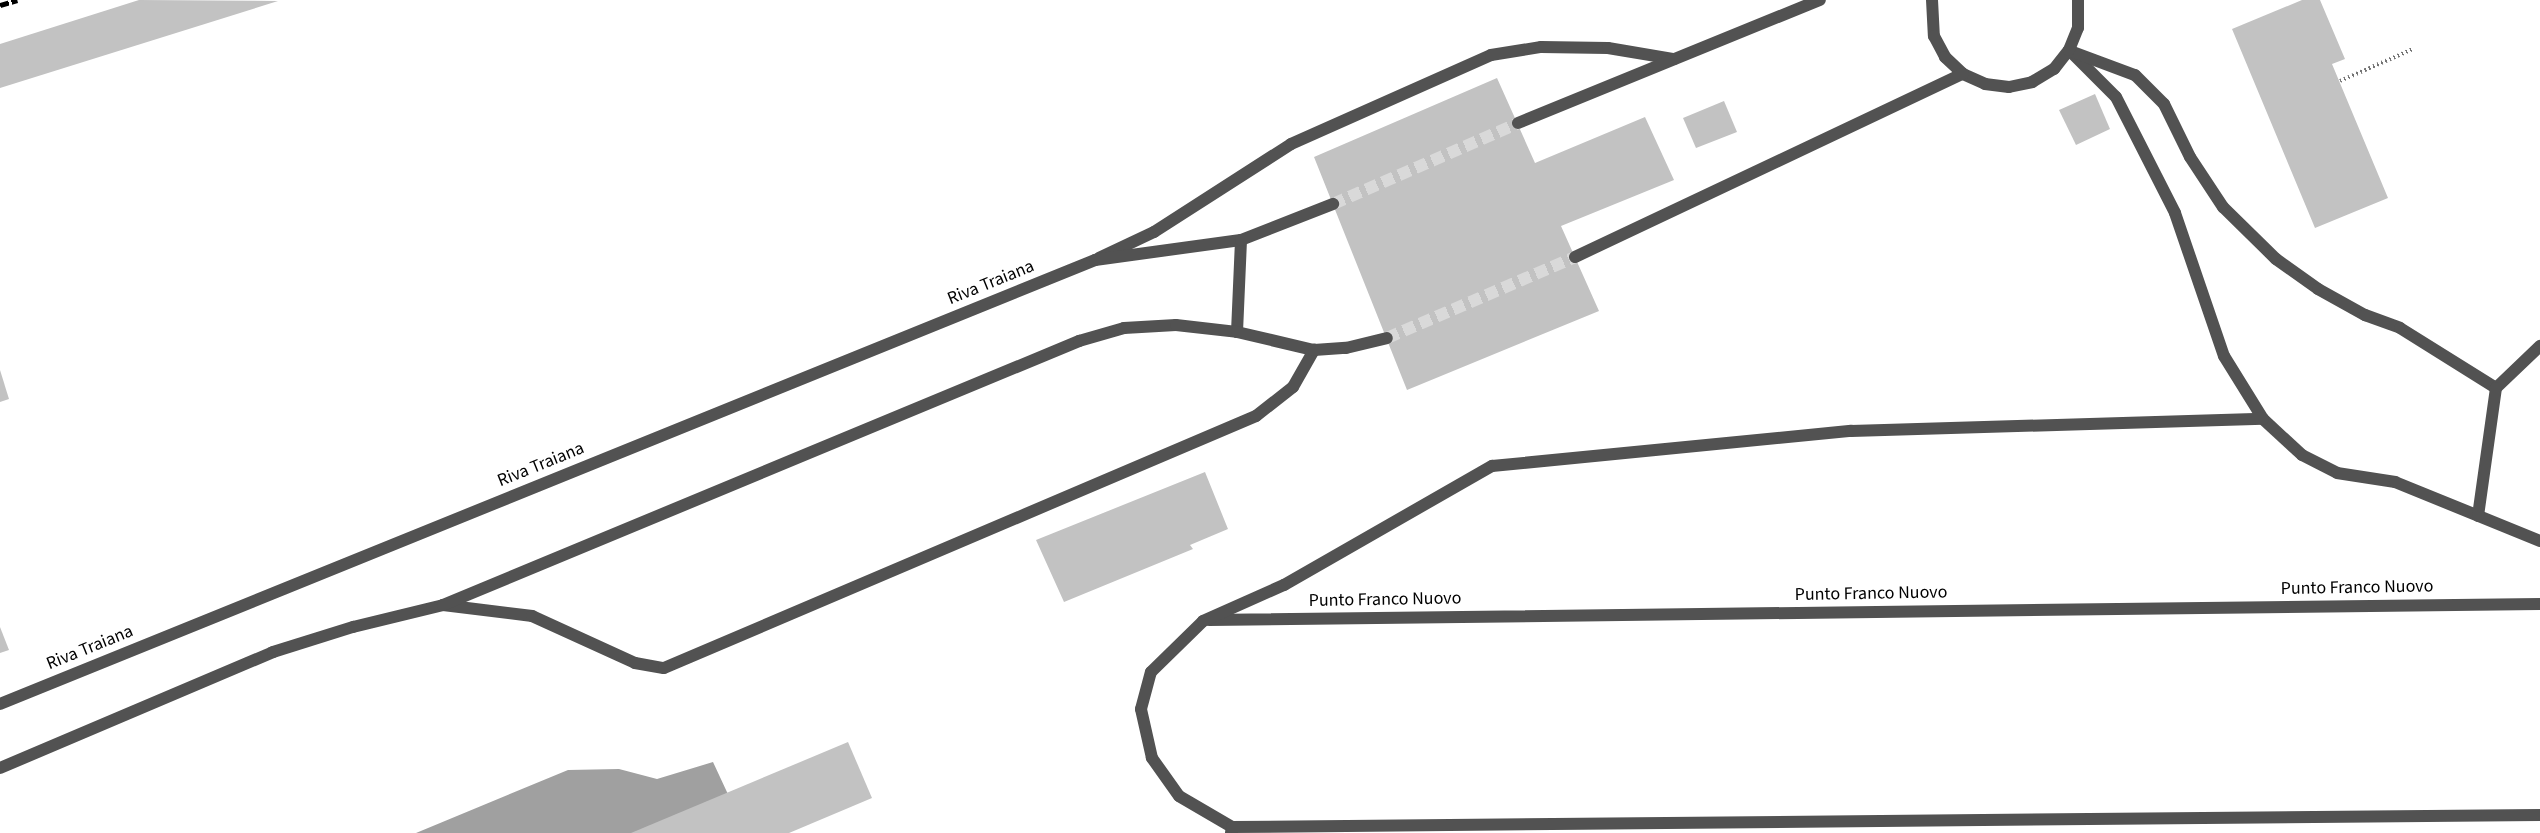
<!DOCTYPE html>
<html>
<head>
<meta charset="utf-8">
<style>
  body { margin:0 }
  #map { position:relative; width:2540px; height:833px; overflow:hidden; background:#fff; font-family:"Source Sans 3",sans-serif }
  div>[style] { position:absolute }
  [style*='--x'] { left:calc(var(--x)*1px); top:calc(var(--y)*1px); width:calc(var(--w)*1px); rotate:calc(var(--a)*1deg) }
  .water>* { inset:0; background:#a0a0a0 }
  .building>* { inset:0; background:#c2c2c2 }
  .street-tunnel>* { height:12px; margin-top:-6px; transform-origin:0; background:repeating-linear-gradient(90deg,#d9d9d9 0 12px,transparent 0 18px) }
  .path>* { height:4px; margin-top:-2px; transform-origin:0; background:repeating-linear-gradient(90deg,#747474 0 1.5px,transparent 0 4.5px) }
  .lane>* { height:12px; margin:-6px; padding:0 6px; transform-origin:6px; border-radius:6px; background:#525252 }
  .street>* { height:12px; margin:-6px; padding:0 6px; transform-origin:6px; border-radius:6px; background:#525252 }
  .rail>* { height:4.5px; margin-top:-2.25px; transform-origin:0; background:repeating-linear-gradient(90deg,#000 0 9px,transparent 0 12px) }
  span { translate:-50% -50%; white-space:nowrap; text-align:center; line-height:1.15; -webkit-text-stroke:5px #fff; paint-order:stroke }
  .street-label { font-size:18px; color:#000 }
</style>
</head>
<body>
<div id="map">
  <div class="water">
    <div style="clip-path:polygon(713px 762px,746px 833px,416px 833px,568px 770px,619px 769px,657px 779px)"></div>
  </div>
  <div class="building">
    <div style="clip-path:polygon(139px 0,278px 1px,0 88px,0 44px)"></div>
    <div style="clip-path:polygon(2302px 0,2320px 0,2345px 59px,2332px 64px,2388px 198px,2315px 228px,2232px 29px)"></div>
    <div style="clip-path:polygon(1497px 78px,1535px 163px,1645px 117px,1674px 180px,1561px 226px,1599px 311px,1407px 390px,1314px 157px)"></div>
    <div style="clip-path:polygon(2095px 94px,2110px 129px,2076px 145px,2059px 110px)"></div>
    <div style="clip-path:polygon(1724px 101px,1737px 132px,1696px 148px,1683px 118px)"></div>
    <div style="clip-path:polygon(0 370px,9px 399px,0 402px)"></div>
    <div style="clip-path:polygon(1205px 472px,1228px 529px,1190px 545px,1193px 549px,1064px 602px,1036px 540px)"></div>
    <div style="clip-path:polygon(0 627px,9px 650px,0 653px)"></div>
    <div style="clip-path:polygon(848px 742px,872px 798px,789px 833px,631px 833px)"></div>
  </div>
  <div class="street-tunnel">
    <div style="--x:1333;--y:204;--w:202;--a:-23.6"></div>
    <div style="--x:1387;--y:338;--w:205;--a:-23.3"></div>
  </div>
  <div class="path">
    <div style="--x:2340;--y:81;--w:80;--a:-23.7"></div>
  </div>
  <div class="lane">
    <div style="--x:2069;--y:50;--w:66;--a:45"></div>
    <div style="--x:2116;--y:97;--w:130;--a:63"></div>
    <div style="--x:2175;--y:213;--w:151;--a:71.1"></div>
    <div style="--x:2224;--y:356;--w:74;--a:58.2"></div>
    <div style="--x:2263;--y:419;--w:53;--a:42.7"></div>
    <div style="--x:2302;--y:455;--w:39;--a:27"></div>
    <div style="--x:2337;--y:473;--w:59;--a:8.8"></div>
    <div style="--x:2395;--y:482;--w:157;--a:22.1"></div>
    <div style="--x:2073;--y:52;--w:66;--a:20.4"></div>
    <div style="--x:2135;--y:75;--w:41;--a:45"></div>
    <div style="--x:2164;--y:104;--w:59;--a:63.9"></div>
    <div style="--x:2190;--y:157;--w:60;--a:56.6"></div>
    <div style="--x:2223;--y:207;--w:74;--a:44.5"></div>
    <div style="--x:2276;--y:259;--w:52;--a:35.5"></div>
    <div style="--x:2318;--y:289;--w:54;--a:29"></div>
    <div style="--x:2365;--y:315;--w:37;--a:20"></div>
    <div style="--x:2400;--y:328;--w:113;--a:32"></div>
    <div style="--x:2496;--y:388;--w:61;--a:-43.7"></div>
    <div style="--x:1099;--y:258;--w:61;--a:-25.3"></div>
    <div style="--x:1154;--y:232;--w:163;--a:-32.7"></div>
    <div style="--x:1291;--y:144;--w:219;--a:-24"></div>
    <div style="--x:1491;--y:55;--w:51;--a:-9.1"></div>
    <div style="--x:1541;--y:47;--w:67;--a:0.9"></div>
    <div style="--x:1608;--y:48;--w:67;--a:9.5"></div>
    <div style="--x:2478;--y:516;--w:129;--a:-82"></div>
    <div style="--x:443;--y:605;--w:90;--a:7"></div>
    <div style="--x:532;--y:616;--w:113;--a:24.5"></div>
    <div style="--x:635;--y:663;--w:29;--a:10"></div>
    <div style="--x:664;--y:668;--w:643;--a:-23.06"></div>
    <div style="--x:1256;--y:416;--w:47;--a:-38.1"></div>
    <div style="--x:1293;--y:387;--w:43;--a:-60.4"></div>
    <div style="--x:1209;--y:620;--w:1331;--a:-0.69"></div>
    <div style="--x:1232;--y:827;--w:61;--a:-149.7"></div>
    <div style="--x:1179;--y:796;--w:47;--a:-125.4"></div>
    <div style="--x:1152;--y:758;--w:50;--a:-102.7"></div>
    <div style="--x:1141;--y:709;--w:38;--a:-75"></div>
    <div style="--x:1151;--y:672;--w:73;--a:-44.4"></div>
    <div style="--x:1203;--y:621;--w:89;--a:-24"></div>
    <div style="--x:1284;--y:585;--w:240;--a:-29.8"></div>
    <div style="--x:1492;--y:466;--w:361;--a:-5.6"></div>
    <div style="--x:1851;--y:431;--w:412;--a:-1.7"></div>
    <div style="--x:1231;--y:833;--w:6;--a:-81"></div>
    <div style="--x:1232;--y:827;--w:1308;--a:-0.53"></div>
  </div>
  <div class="street">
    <div style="--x:1932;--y:0;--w:36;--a:87"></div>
    <div style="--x:1934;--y:36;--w:24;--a:62"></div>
    <div style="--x:1945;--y:57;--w:25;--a:43"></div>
    <div style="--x:1963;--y:74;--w:24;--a:24"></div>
    <div style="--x:1985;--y:84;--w:24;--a:7"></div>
    <div style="--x:2009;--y:87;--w:24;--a:-12"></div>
    <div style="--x:2032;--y:82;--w:26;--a:-31"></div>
    <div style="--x:2054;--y:69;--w:24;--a:-52"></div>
    <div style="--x:2069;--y:50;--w:24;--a:-68"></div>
    <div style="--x:2078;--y:28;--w:28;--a:-90"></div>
    <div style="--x:1518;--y:123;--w:326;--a:-22.2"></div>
    <div style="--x:1575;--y:257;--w:429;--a:-25.3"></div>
    <div style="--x:1237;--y:332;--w:92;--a:-87.5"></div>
    <div style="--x:0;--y:704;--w:1182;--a:-22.07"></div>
    <div style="--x:1095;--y:260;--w:147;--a:-7.8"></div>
    <div style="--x:1241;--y:240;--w:99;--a:-21.4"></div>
    <div style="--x:0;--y:768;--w:297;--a:-23"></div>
    <div style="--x:273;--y:652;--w:84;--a:-17.4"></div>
    <div style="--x:353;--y:627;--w:93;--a:-13.7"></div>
    <div style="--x:443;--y:605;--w:689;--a:-22.54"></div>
    <div style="--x:1079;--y:341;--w:47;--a:-16.1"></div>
    <div style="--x:1124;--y:328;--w:52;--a:-3.3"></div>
    <div style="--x:1176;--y:325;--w:61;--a:6.5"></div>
    <div style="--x:1237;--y:332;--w:79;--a:13.2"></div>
    <div style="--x:1314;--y:350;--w:32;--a:-4"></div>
    <div style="--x:1346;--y:348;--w:42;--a:-13.7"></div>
  </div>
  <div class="rail">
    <div style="--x:0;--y:5;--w:18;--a:-16"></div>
  </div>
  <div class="street-label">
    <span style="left:991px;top:283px;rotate:-22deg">Riva Traiana</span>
    <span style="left:541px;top:465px;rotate:-22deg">Riva Traiana</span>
    <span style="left:2357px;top:588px;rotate:-1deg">Punto Franco Nuovo</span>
    <span style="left:1871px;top:594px;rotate:-1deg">Punto Franco Nuovo</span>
    <span style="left:1385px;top:600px;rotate:-1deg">Punto Franco Nuovo</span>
    <span style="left:90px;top:648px;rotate:-22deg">Riva Traiana</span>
  </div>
</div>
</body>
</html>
